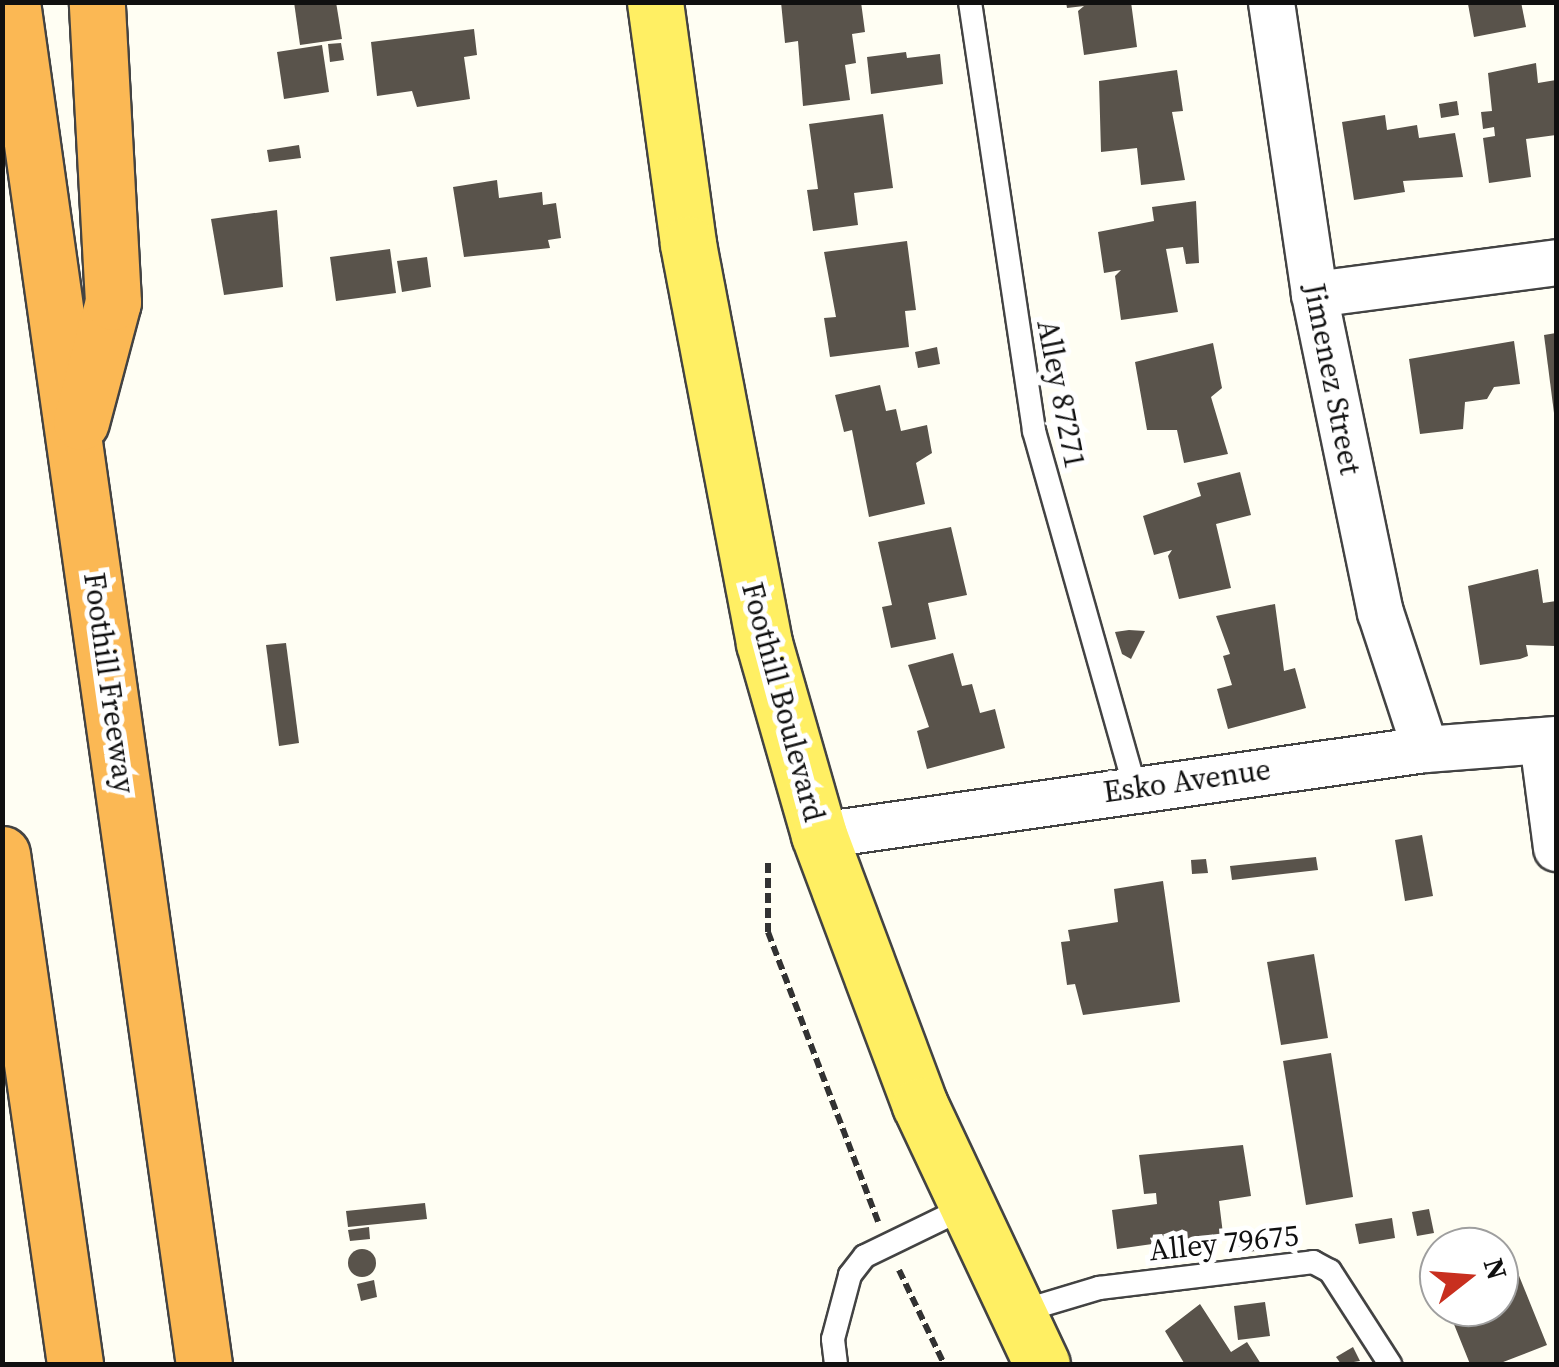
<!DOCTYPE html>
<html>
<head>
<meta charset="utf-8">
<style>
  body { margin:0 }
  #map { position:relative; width:1559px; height:1367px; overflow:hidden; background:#fffef3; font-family:"Source Serif 4",serif }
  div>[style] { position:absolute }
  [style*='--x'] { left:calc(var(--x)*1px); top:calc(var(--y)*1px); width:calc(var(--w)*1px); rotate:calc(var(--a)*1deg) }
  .building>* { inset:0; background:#59534b }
  .round { border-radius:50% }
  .path>* { height:6px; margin-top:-3px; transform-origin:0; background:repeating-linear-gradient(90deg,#323232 0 10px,transparent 0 15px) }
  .roads { filter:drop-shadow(2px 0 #434343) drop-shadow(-2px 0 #434343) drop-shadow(0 2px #434343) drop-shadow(0 -2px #434343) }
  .lane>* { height:22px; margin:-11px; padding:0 11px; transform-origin:11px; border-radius:11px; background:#fff }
  .street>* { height:45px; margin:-22.5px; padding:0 22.5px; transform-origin:22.5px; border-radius:22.5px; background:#fff }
  .primary>* { height:55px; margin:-27.5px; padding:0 27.5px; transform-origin:27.5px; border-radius:27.5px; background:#ffef63 }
  .highway>* { height:55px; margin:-27.5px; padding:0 27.5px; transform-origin:27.5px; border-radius:27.5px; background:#fbb854 }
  span { translate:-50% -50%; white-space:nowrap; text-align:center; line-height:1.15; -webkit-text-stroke:10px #fff; paint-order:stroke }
  .street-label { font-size:30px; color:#101010 }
  .frame { position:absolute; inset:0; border:5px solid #101010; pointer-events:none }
  .north { position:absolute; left:1419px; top:1227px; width:100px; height:100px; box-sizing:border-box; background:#fff; border:2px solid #9f9f9f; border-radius:50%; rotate:73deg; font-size:28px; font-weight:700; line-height:40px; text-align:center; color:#101010 }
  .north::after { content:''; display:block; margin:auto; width:35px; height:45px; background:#c82f1f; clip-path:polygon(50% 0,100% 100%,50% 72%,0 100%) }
</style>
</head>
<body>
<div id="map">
  <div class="building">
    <div style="clip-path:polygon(294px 2px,336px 2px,342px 39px,300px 45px)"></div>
    <div style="clip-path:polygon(781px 2px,861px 2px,865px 32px,852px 34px,856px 63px,845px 65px,850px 100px,803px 106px,798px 41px,785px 43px)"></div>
    <div style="clip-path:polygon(1066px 2px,1131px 2px,1137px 47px,1084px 55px,1078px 11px,1084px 6px,1067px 8px)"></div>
    <div style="clip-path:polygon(1521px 2px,1526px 27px,1474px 37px,1468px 4px)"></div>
    <div style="clip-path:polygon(474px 29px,477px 55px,464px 57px,470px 99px,417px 107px,412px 91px,377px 96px,371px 42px)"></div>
    <div style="clip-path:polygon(341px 43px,344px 60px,330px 62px,328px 44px)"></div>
    <div style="clip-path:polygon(322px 45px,329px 92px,284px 99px,277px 52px)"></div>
    <div style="clip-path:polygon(906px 52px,907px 58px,940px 54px,943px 84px,871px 94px,867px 57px)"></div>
    <div style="clip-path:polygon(1536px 63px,1538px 83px,1556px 80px,1556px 135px,1526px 139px,1531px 177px,1489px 183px,1483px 138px,1495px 136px,1494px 127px,1483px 129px,1481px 112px,1492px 111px,1488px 73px)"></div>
    <div style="clip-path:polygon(1177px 70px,1183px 111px,1172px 112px,1185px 180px,1141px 185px,1137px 148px,1101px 152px,1099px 81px)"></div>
    <div style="clip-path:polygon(1457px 101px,1459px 115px,1441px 118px,1439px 104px)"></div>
    <div style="clip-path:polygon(883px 114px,893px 188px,854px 193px,858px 225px,813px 231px,807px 190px,818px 189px,809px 124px)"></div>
    <div style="clip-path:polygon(1385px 115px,1387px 130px,1417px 125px,1419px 138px,1455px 133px,1463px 177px,1403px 181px,1405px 192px,1354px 200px,1342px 122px)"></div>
    <div style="clip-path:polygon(299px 145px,301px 158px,269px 162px,267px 150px)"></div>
    <div style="clip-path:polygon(497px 180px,499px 198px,542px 192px,543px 205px,556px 203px,561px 238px,548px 240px,550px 248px,464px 257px,453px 187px)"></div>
    <div style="clip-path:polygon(1196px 201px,1199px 263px,1186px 264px,1183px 247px,1166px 249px,1178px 312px,1121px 320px,1115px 276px,1121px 270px,1104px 273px,1098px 232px,1154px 221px,1152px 207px)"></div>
    <div style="clip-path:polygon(277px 210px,283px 287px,224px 295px,211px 219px)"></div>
    <div style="clip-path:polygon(907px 241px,916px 310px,905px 311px,909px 347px,830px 357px,824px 318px,836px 317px,824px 252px)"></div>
    <div style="clip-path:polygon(390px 249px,396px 293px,336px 301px,330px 257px)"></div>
    <div style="clip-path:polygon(427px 257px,431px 287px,402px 292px,397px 261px)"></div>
    <div style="clip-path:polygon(1556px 333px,1556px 413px,1554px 413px,1544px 335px)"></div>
    <div style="clip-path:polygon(1514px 341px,1520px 384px,1494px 387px,1487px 399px,1465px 402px,1463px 429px,1420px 434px,1409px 359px)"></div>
    <div style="clip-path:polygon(1213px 343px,1222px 388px,1211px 397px,1228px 454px,1184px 463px,1177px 430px,1147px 430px,1135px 362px)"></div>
    <div style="clip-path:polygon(937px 347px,940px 364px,918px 368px,915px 352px)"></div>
    <div style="clip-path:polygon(880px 385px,886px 411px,896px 409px,901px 431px,927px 425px,932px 453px,916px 463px,925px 504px,869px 517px,852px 430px,844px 432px,835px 395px)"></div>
    <div style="clip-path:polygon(1240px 472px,1251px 515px,1216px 524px,1231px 588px,1179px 599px,1168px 556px,1172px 550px,1154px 555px,1143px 516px,1201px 496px,1197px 483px)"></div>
    <div style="clip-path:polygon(951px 527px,967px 595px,928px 603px,936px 639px,891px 648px,882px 607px,892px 605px,878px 542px)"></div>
    <div style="clip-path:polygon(1538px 569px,1543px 603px,1556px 601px,1556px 646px,1526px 645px,1528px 656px,1520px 659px,1480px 665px,1468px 586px)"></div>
    <div style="clip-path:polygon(1275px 604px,1284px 671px,1295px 668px,1306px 708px,1228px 729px,1217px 689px,1232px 685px,1223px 656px,1230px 654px,1216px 616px)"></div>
    <div style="clip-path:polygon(1129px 630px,1145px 631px,1131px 659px,1122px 654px,1115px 632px)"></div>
    <div style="clip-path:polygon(286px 643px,299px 743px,279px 746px,266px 645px)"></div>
    <div style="clip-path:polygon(953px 653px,962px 686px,972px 684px,980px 713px,995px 709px,1005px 748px,927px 769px,917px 731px,929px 727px,908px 665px)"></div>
    <div style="clip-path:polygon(1422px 835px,1433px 896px,1405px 901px,1395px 840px)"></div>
    <div style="clip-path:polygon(1316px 857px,1318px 870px,1232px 880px,1230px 866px)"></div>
    <div style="clip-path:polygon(1206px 859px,1208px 873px,1192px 874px,1191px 860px)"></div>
    <div style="clip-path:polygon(1163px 881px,1180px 1002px,1083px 1015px,1075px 984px,1067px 985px,1061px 942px,1070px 941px,1068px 930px,1118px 922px,1114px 889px)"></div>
    <div style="clip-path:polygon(1314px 954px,1328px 1038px,1281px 1045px,1267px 962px)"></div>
    <div style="clip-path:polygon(1331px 1053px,1353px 1197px,1306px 1205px,1283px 1061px)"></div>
    <div style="clip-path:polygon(1243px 1145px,1251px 1196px,1219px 1201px,1223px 1234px,1117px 1249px,1112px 1210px,1157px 1204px,1156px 1193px,1144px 1194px,1139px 1155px)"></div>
    <div style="clip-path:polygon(425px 1203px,427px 1219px,348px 1227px,346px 1211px)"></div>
    <div style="clip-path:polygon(1429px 1209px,1434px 1233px,1417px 1236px,1412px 1212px)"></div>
    <div style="clip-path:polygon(1392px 1218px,1395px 1238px,1359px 1244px,1355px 1224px)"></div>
    <div style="clip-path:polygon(369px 1227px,370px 1239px,350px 1241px,348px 1230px)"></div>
    <div style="clip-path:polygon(1270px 1231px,1273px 1249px,1239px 1253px,1237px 1236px)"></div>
    <div style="clip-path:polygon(1507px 1246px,1547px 1345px,1498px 1364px,1470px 1364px,1447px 1307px,1499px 1307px,1499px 1249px)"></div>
    <div class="round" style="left:348px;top:1249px;width:28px;height:28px"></div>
    <div style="clip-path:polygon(374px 1280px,377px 1297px,361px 1301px,357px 1284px)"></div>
    <div style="clip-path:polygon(1265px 1302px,1270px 1336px,1238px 1340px,1234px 1306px)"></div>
    <div style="clip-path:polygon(1200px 1304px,1231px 1352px,1247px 1342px,1261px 1364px,1184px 1363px,1165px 1331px)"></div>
    <div style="clip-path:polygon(1353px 1347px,1360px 1361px,1341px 1364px,1336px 1357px)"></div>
  </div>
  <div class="path">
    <div style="--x:768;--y:863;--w:69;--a:90"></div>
    <div style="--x:768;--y:932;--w:310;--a:69.2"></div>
    <div style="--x:899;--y:1270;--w:104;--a:64.4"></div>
  </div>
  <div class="roads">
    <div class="lane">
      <div style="--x:970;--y:2;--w:434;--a:81.5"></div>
      <div style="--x:1034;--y:431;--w:371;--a:74.2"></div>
      <div style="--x:1019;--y:1312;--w:84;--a:-16.7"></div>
      <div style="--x:1099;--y:1288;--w:216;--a:-6.9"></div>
      <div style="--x:1313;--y:1262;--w:19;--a:28"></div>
      <div style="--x:1330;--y:1271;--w:111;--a:57.2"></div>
      <div style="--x:836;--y:1364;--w:25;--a:-97"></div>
      <div style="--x:833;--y:1339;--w:66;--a:-75.1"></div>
      <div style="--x:850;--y:1275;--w:24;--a:-52"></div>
      <div style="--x:865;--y:1256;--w:112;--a:-25.9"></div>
    </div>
    <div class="street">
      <div style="--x:1271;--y:2;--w:295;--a:81.6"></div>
      <div style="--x:1314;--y:294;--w:325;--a:78.3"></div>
      <div style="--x:1380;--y:612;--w:144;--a:71.8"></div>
      <div style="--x:1314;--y:294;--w:244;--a:-7.5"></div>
      <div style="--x:1542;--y:741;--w:108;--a:82.5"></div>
      <div style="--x:819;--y:835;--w:612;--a:-8.08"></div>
      <div style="--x:1425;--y:749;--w:131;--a:-4.4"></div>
    </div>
    <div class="primary">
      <div style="--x:655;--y:2;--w:244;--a:82.2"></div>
      <div style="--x:688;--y:244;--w:406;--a:79.2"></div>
      <div style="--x:764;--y:643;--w:200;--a:74"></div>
      <div style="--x:819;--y:835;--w:288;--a:69.5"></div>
      <div style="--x:920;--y:1105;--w:286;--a:64.8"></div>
    </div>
    <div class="highway">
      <div style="--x:12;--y:2;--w:1375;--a:81.98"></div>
      <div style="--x:81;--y:422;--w:124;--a:-75.1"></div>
      <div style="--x:113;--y:302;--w:300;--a:-93.1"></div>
      <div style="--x:2;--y:854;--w:515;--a:81.85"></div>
    </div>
  </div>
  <div class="street-label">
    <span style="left:1332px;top:379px;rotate:79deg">Jimenez Street</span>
    <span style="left:1061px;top:394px;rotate:79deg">Alley 87271</span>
    <span style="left:109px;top:683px;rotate:82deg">Foothill Freeway</span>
    <span style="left:783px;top:702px;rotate:75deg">Foothill Boulevard</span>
    <span style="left:1187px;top:781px;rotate:-8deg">Esko Avenue</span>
    <span style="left:1224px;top:1243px;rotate:-6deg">Alley 79675</span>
  </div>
  <div class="frame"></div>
  <div class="north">N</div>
</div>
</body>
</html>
